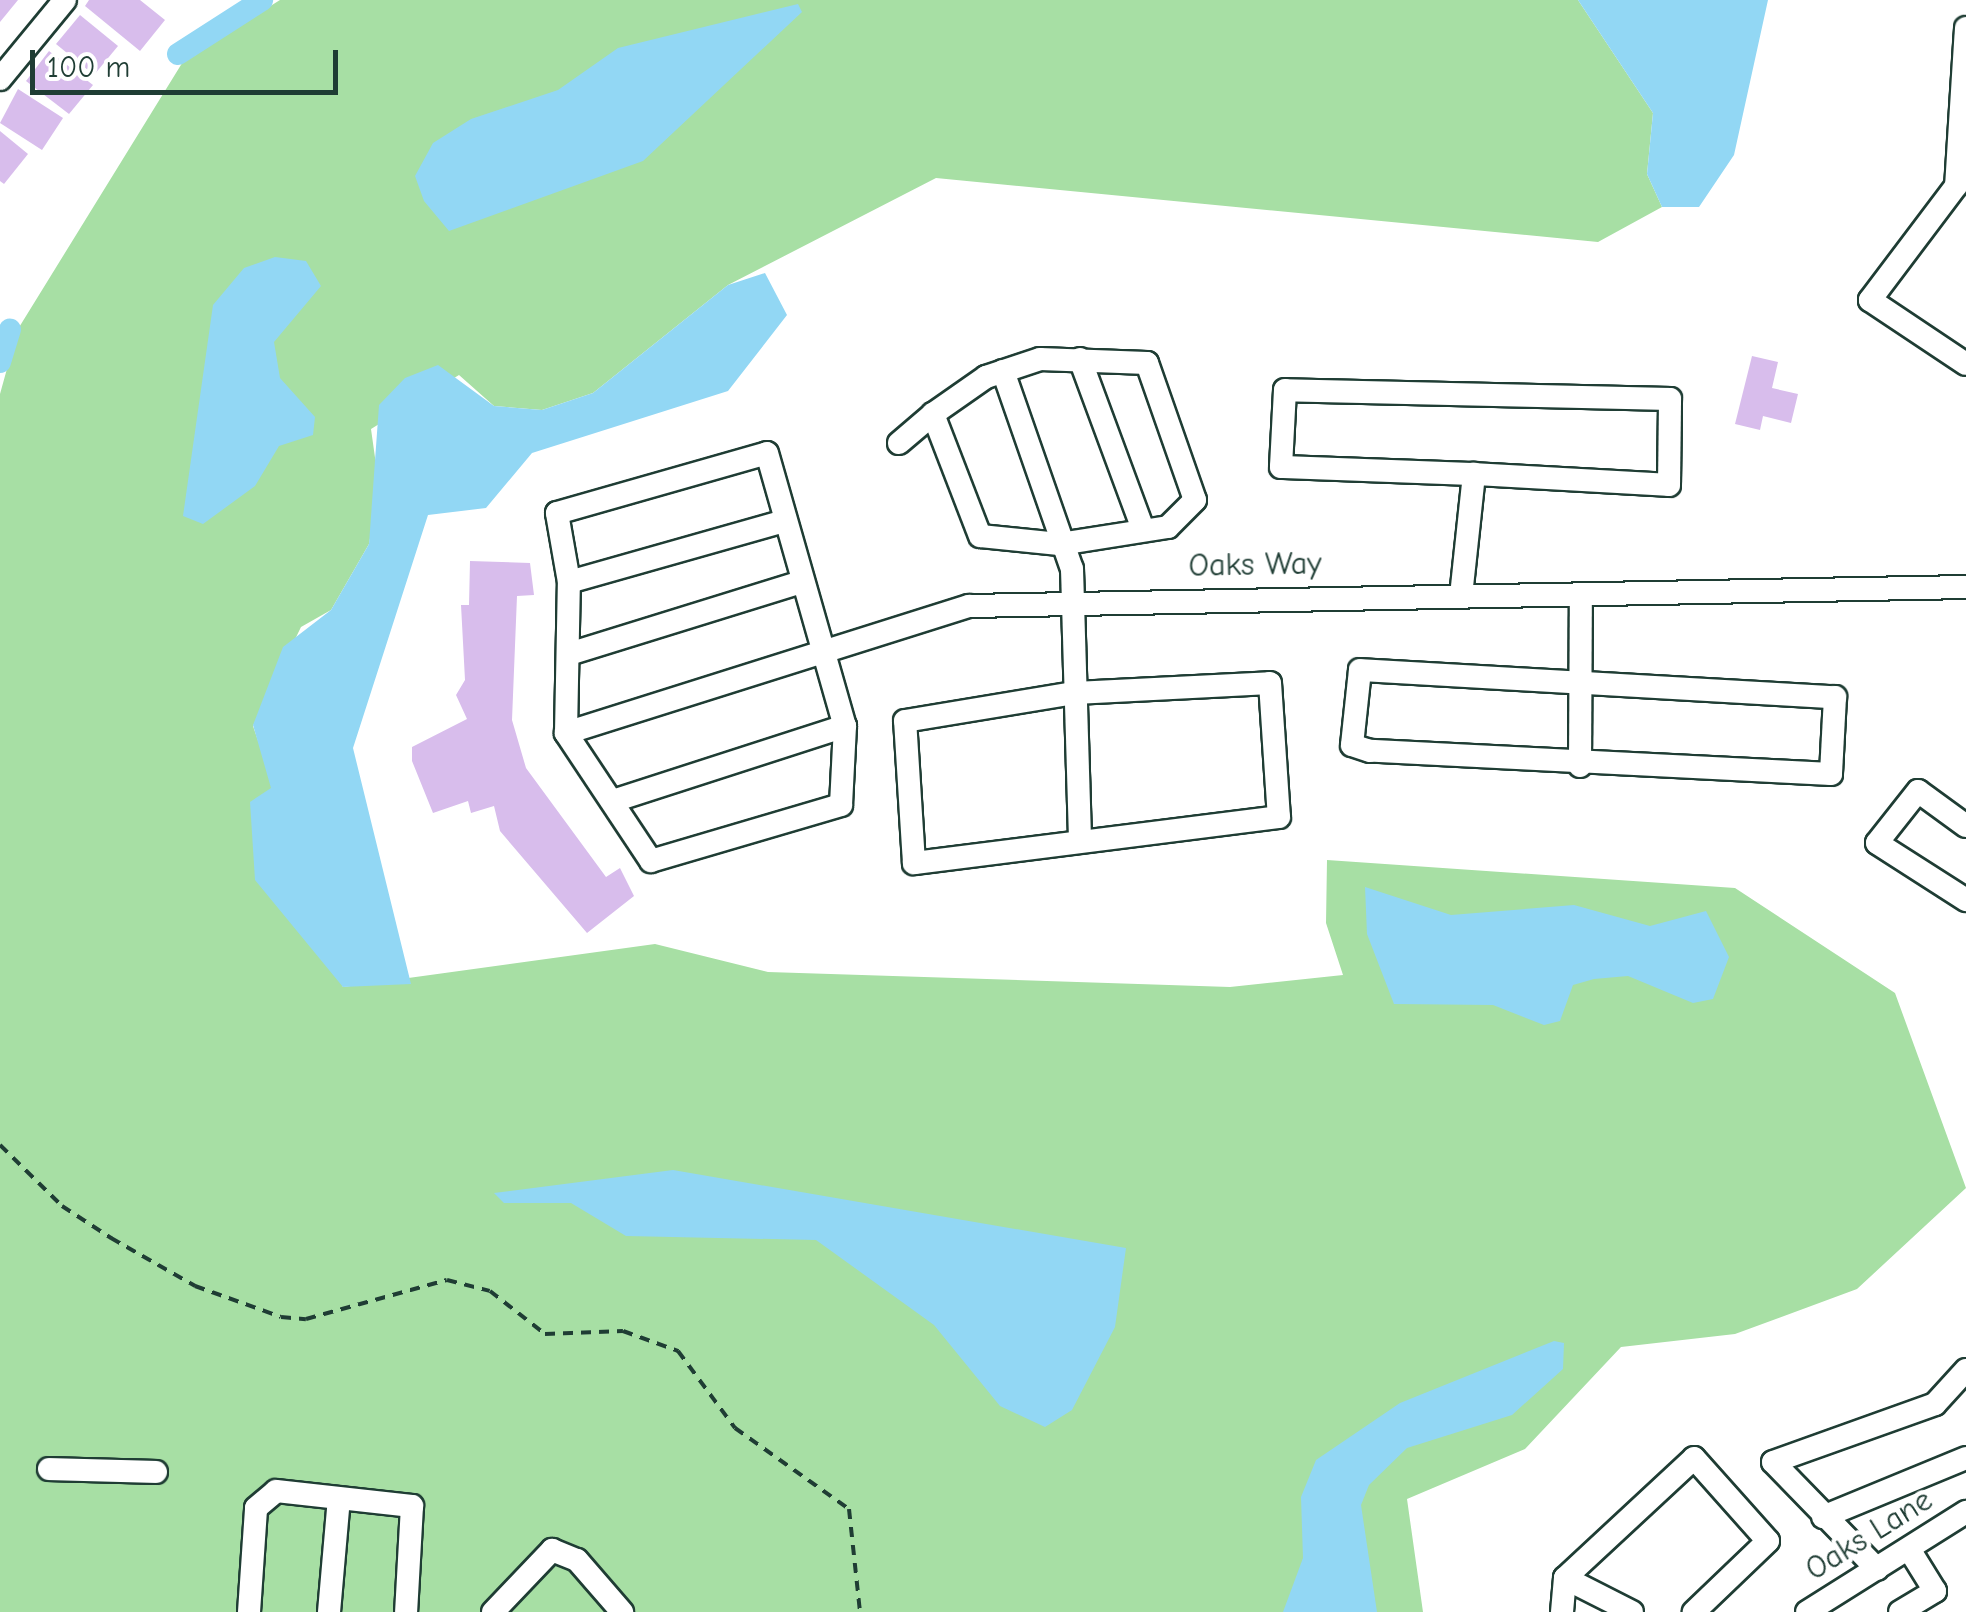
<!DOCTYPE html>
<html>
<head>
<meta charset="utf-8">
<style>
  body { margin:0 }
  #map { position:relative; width:1966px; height:1612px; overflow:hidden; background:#fff; font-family:"Comic Neue",sans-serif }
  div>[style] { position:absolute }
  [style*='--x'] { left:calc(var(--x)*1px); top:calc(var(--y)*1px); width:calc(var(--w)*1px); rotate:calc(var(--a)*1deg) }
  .green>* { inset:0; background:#a7dfa4 }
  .water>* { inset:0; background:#92d7f4 }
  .canal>* { height:22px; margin:-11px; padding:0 11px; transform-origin:11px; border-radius:11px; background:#92d7f4 }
  .building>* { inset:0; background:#d8bdec }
  .path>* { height:4px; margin-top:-2px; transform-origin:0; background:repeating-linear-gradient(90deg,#1f3d34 0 10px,transparent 0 18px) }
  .roads { filter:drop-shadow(2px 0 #1f3d34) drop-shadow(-2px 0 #1f3d34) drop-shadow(0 2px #1f3d34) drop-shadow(0 -2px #1f3d34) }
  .minor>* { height:22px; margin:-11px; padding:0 11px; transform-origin:11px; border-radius:11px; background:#fff }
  span { translate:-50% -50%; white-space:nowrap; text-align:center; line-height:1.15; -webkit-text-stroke:9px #fff; paint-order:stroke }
  .street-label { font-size:32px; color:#1f3d34 }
  .scale { position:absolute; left:30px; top:50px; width:308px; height:45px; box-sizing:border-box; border:5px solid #1f3d34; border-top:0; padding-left:12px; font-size:30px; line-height:35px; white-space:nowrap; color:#1f3d34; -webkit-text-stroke:8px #fff; paint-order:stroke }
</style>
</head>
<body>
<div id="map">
  <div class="green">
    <div style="clip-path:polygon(280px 0,1578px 0,1653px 113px,1647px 174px,1662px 207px,1598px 242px,936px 178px,728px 285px,593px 393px,542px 410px,494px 406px,459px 375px,371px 429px,379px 486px,369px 544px,331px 610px,301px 627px,253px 726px,343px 987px,655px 944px,768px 972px,1230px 987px,1343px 975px,1326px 923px,1327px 860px,1735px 888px,1895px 993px,1966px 1188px,1857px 1289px,1735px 1334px,1621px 1347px,1525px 1449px,1407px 1499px,1423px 1612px,0 1612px,0 394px,18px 329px,184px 60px)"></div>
  </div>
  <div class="water">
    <div style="clip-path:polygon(1578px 0,1768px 0,1734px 155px,1699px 207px,1662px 207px,1647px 174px,1653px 113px)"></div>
    <div style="clip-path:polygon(798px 4px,802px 12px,643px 161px,449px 231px,424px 201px,415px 176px,433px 143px,471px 119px,558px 90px,618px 48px)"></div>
    <div style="clip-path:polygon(275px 257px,306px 261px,321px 286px,274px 342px,280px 378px,315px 417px,313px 435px,279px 446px,255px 486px,203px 524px,183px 516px,213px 305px,244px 268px)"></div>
    <div style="clip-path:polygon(765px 273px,787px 315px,728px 391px,532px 453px,486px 508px,428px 515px,353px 748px,411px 984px,343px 987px,255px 880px,250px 802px,271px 788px,253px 725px,283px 647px,331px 610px,369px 544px,379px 405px,405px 378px,438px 365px,494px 406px,542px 410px,593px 393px,728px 285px)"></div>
    <div style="clip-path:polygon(1365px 887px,1451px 915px,1574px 905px,1650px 926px,1706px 911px,1729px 957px,1713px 999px,1693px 1003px,1628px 976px,1594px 979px,1573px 985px,1560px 1021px,1544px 1025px,1493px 1005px,1394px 1004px,1367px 934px)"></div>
    <div style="clip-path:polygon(673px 1170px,1126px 1248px,1115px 1327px,1072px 1410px,1045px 1427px,1000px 1406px,934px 1325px,816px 1240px,626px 1236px,571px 1203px,504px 1203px,494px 1193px)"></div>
    <div style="clip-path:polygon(1554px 1341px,1564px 1343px,1563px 1369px,1512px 1415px,1407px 1448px,1369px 1485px,1361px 1505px,1377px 1612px,1283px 1612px,1303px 1558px,1301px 1497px,1316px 1460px,1400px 1403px)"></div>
  </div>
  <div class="canal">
    <div style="--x:178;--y:54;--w:100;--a:-32.7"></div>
    <div style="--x:0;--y:362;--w:34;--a:-73"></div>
  </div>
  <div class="building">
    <div style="clip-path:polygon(0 0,18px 0,0 22px)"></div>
    <div style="clip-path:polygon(89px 0,140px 0,165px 20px,140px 51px,85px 6px)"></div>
    <div style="clip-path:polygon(80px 15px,118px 46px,94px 75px,56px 44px)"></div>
    <div style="clip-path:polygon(49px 51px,93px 85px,69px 114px,26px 81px)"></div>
    <div style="clip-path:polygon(18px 89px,63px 118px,42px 150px,0 123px)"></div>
    <div style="clip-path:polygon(0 131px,28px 154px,4px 184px,0 181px)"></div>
    <div style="clip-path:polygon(1752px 356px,1778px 362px,1772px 388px,1798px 394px,1791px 423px,1763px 416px,1760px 430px,1735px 424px)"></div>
    <div style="clip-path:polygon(470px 561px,530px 563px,534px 595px,517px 596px,512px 720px,526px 768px,606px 877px,620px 868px,634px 896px,587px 933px,500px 831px,494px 806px,471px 813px,468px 801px,433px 813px,412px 761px,412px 747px,467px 719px,456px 695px,465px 680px,461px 605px,469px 605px)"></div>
  </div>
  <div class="path">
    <div style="--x:0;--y:1145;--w:87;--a:44.5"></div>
    <div style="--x:62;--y:1206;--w:59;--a:33.1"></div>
    <div style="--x:111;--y:1238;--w:97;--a:29.7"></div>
    <div style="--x:195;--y:1286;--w:91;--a:19.8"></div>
    <div style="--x:281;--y:1317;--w:25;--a:5"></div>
    <div style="--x:306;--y:1319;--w:146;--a:-15.5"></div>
    <div style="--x:447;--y:1280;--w:44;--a:14.3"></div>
    <div style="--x:490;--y:1291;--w:70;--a:38"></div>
    <div style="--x:545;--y:1334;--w:78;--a:-2.2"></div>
    <div style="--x:623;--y:1331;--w:59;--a:20"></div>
    <div style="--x:678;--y:1351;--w:96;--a:53.5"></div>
    <div style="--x:735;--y:1428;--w:140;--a:35.4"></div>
    <div style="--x:849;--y:1509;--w:104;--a:83.9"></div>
  </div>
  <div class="roads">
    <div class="minor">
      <div style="--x:1966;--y:28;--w:158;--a:93.6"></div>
      <div style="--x:1956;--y:186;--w:143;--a:127"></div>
      <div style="--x:1870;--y:300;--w:115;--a:33.7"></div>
      <div style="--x:0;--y:79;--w:102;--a:-50.6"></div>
      <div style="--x:1080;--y:359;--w:181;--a:69.7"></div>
      <div style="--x:1003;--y:371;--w:210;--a:70.8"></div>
      <div style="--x:1072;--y:569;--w:271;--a:88.3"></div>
      <div style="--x:899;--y:443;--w:45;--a:-40.5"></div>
      <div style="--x:933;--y:414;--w:65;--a:-34.9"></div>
      <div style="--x:986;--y:377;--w:57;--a:-18.4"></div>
      <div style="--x:1040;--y:359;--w:107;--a:2.1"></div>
      <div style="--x:1147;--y:363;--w:145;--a:70.7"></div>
      <div style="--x:1195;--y:500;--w:38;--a:135"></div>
      <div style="--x:1168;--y:527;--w:110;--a:171.1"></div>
      <div style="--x:1059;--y:544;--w:79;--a:-174.2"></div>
      <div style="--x:980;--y:536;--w:131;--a:-111.1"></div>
      <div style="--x:767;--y:453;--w:284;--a:74.1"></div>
      <div style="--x:845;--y:726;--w:79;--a:92.9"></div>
      <div style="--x:841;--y:805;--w:198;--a:163.6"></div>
      <div style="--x:651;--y:861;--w:154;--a:-123.6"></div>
      <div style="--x:566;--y:733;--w:151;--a:-88.9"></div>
      <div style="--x:569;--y:582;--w:70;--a:-99.9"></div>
      <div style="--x:557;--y:513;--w:218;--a:-15.9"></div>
      <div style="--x:569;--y:582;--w:223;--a:-15.8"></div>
      <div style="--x:1461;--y:596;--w:123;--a:-83.9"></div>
      <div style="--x:1474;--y:474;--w:195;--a:3.2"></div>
      <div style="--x:1669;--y:485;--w:86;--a:-89.3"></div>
      <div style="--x:1670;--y:399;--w:385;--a:-178.7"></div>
      <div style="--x:1285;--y:390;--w:77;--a:93"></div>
      <div style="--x:1281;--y:467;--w:193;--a:2.1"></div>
      <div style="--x:569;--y:654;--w:244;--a:-17.2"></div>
      <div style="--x:1360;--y:670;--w:476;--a:3.3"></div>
      <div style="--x:1835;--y:697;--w:77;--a:93"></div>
      <div style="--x:1831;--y:774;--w:462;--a:-177.1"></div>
      <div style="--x:1370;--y:751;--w:19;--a:-162"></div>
      <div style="--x:1352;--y:745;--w:75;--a:-83.9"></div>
      <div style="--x:1270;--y:683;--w:134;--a:86.2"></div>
      <div style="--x:1279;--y:817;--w:368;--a:172.8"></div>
      <div style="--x:914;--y:863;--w:142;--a:-93.6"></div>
      <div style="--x:905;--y:721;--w:172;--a:-9.4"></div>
      <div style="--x:1075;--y:693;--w:195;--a:-2.9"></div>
      <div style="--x:566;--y:733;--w:423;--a:-17.5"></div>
      <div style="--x:969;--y:606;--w:997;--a:-1.09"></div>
      <div style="--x:1580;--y:766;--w:171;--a:-89.7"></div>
      <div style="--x:613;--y:801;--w:244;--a:-17.9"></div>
      <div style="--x:1966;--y:826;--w:59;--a:-143.9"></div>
      <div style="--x:1918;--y:791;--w:66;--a:128.3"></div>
      <div style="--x:1877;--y:843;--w:106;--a:32.6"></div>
      <div style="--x:49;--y:1469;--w:107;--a:1.6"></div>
      <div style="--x:1823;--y:1517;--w:155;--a:-22.4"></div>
      <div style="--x:1877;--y:1569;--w:149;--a:-134.2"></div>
      <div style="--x:1773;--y:1462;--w:172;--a:-19.7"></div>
      <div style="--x:1935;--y:1404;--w:46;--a:-47.6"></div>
      <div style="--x:249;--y:1612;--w:104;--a:-86.1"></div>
      <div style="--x:256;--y:1508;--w:26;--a:-40"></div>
      <div style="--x:276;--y:1491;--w:137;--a:6.3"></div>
      <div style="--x:412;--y:1506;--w:106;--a:93.2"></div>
      <div style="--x:329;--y:1612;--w:114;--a:-85"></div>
      <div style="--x:493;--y:1612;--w:86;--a:-46.4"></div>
      <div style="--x:552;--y:1550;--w:27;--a:22"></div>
      <div style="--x:577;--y:1560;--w:69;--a:49.1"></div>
      <div style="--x:1562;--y:1612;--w:34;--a:-85"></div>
      <div style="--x:1632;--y:1612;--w:75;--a:-153.1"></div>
      <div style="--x:1565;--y:1578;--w:176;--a:-42.9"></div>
      <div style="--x:1694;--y:1458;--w:111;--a:48.3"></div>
      <div style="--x:1768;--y:1541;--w:103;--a:136.2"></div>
      <div style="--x:1807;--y:1612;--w:188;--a:-32.2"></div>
      <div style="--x:1900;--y:1612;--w:41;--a:-31"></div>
      <div style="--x:1935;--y:1591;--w:49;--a:-121.8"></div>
    </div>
  </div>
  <div class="street-label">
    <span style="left:1255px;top:565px;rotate:-1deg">Oaks Way</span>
    <span style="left:1869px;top:1535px;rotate:-32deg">Oaks Lane</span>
  </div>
  <div class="scale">100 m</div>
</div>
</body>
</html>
